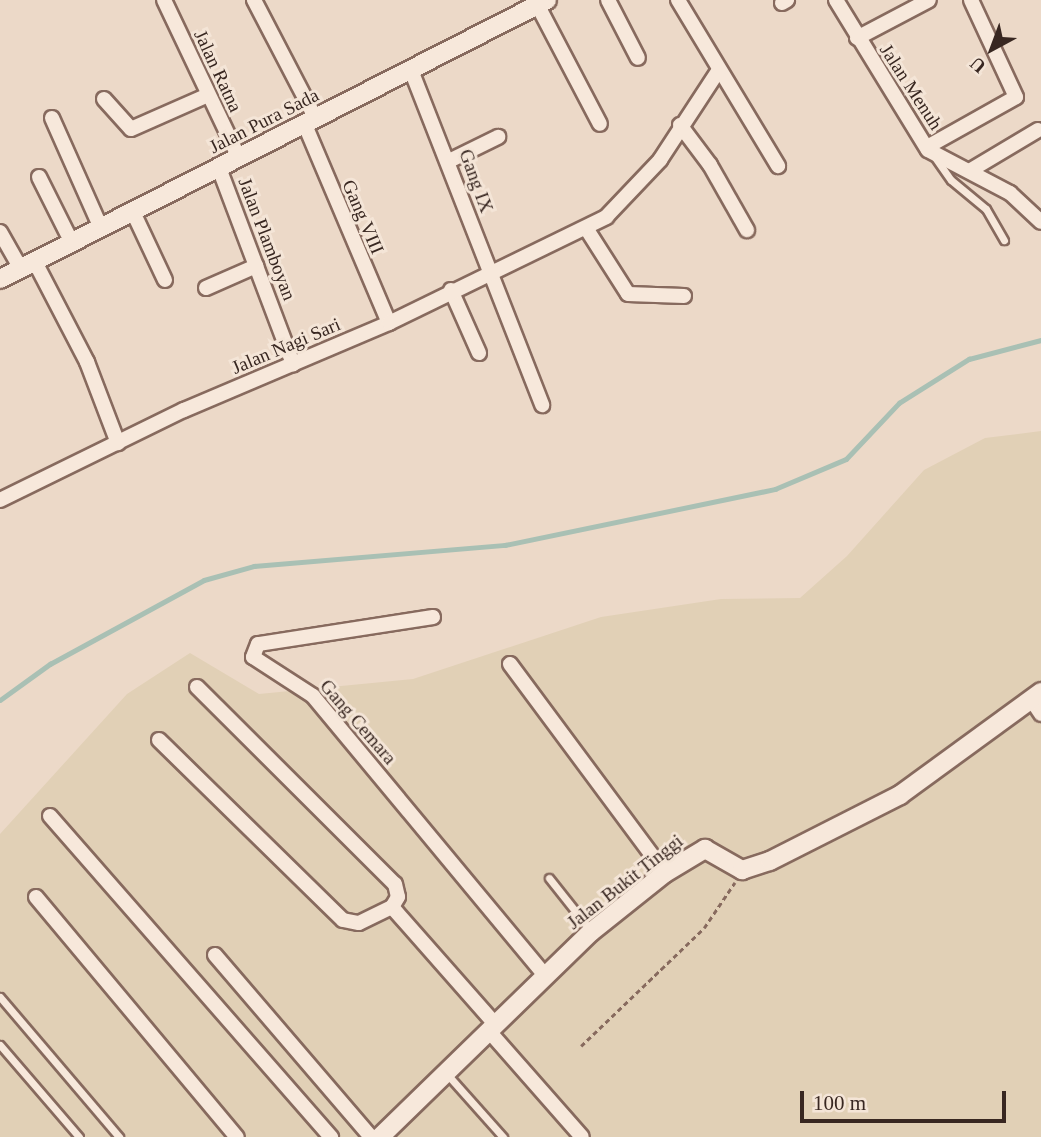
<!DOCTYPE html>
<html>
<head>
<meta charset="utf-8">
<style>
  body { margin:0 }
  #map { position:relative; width:1041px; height:1137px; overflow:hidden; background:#ecd9c8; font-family:Georgia,serif }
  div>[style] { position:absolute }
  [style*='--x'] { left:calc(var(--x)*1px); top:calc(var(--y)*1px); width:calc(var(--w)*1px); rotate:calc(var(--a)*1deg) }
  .farmland>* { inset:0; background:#e1d0b6 }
  .stream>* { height:4.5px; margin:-2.25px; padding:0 2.25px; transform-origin:2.25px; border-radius:2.25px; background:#a9c0b4 }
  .path>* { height:2.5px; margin-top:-1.25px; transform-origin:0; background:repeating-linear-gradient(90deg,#876a5e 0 5px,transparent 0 8.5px) }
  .roads { filter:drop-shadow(2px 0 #876a5e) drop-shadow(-2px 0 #876a5e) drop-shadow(0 2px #876a5e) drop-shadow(0 -2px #876a5e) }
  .service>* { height:7px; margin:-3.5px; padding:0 3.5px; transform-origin:3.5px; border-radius:3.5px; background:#f7e8db }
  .minor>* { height:14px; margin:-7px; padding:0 7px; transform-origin:7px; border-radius:7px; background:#f7e8db }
  .tertiary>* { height:18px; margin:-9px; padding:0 9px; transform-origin:9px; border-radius:9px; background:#f7e8db }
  span { translate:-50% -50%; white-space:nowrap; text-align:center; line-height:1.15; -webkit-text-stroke:6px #f4e5d7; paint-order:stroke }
  .street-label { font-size:19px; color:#382721 }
  .north { position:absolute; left:957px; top:14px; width:70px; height:70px; -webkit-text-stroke:5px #f4e5d7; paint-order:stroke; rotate:221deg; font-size:19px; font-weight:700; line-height:28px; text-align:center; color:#382721 }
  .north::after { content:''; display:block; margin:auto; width:24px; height:32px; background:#382721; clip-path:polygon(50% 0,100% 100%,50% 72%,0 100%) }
  .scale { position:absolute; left:800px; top:1091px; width:206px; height:32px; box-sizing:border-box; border:4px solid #382721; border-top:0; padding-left:9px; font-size:21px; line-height:24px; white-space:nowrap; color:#382721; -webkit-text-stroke:5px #f4e5d7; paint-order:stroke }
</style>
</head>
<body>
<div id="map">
  <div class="farmland">
    <div style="clip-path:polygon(1041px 431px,1041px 1137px,0 1137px,0 834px,127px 694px,190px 653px,259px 694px,413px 679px,601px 617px,721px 599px,800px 598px,847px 556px,924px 470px,985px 438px)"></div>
  </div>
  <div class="stream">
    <div style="--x:0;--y:700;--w:62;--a:-35.8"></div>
    <div style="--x:50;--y:664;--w:175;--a:-28.6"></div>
    <div style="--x:204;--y:580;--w:52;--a:-15.6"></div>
    <div style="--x:254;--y:566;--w:252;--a:-4.8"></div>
    <div style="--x:505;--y:545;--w:276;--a:-11.7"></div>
    <div style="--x:775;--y:489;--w:77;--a:-22.9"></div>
    <div style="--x:846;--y:459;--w:77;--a:-46.6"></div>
    <div style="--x:899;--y:403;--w:83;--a:-32.2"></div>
    <div style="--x:969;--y:359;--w:74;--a:-14.8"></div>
  </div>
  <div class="path">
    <div style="--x:581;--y:1046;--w:170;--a:-43.8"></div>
    <div style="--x:704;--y:928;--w:55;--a:-56"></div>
  </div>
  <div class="roads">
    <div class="service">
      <div style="--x:934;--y:156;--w:29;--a:55"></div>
      <div style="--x:951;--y:180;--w:45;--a:39.6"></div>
      <div style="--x:986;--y:209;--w:36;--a:60"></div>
      <div style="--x:549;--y:878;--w:68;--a:51.6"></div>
      <div style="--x:0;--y:997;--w:184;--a:49.6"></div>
      <div style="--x:0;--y:1045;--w:121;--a:49.3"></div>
      <div style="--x:446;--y:1073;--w:86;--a:48.3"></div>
    </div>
    <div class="minor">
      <div style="--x:164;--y:0;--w:175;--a:64.6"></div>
      <div style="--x:254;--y:0;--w:134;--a:62.5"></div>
      <div style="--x:608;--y:0;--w:65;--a:62.7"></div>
      <div style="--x:678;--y:0;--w:194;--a:58.9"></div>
      <div style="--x:836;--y:0;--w:176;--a:58.5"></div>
      <div style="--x:928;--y:150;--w:93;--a:27.7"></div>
      <div style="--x:1010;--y:193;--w:42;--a:43.1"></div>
      <div style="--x:782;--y:3;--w:6;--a:-31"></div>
      <div style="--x:538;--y:6;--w:133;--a:62.3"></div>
      <div style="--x:857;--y:38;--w:81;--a:-27.8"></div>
      <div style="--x:411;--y:70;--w:360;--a:68.6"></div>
      <div style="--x:104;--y:99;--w:40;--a:48"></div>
      <div style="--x:131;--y:129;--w:84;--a:-23.8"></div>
      <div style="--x:52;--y:118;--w:120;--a:66"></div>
      <div style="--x:305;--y:125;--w:215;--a:67"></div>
      <div style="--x:680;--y:125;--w:50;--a:53.1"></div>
      <div style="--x:710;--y:165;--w:75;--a:60.4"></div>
      <div style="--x:927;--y:147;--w:102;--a:-29.3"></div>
      <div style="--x:1016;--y:97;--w:107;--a:-114.9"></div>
      <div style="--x:449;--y:161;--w:55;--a:-26.1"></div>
      <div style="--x:219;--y:168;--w:210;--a:69.3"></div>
      <div style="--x:971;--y:170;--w:78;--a:-30.8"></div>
      <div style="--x:39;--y:177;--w:74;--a:63.4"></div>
      <div style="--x:133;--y:212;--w:75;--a:64.8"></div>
      <div style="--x:586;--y:228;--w:78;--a:57.5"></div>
      <div style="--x:628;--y:294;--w:56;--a:2"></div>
      <div style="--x:0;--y:232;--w:43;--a:60.4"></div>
      <div style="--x:35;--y:262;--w:113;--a:62.5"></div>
      <div style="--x:87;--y:362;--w:87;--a:69.1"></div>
      <div style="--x:206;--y:288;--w:55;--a:-23.7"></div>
      <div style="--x:451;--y:290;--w:69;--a:66"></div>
      <div style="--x:0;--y:500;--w:205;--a:-26.1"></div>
      <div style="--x:184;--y:410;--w:223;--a:-23"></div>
      <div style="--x:389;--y:323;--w:242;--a:-26"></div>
      <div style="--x:606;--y:217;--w:79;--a:-46.5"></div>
      <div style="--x:660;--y:160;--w:108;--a:-56.8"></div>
      <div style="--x:433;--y:617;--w:177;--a:171.2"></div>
      <div style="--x:258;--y:644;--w:14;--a:111"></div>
      <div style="--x:253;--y:657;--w:72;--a:33"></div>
      <div style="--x:313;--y:696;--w:363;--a:50.3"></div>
      <div style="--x:510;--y:664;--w:260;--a:53.4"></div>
      <div style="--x:197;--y:687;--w:279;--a:44.9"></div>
      <div style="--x:395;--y:884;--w:13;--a:77"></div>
      <div style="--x:398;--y:897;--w:12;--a:121"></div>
      <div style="--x:1031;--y:699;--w:18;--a:56"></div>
      <div style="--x:159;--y:740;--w:257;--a:44.4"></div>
      <div style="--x:343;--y:920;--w:16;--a:11"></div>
      <div style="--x:359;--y:923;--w:37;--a:-26"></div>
      <div style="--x:392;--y:907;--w:156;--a:48.6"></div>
      <div style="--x:50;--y:816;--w:427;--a:48.8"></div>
      <div style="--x:36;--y:897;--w:313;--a:50.1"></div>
      <div style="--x:215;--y:955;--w:240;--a:49.4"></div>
      <div style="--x:488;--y:1030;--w:142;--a:48.7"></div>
    </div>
    <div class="tertiary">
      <div style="--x:0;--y:279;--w:614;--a:-27.02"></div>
      <div style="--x:380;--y:1137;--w:294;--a:-44.2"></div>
      <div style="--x:591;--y:932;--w:95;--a:-38.6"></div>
      <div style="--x:665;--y:873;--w:47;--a:-31"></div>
      <div style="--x:705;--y:849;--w:43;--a:29.6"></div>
      <div style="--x:742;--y:870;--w:29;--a:-18"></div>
      <div style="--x:770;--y:861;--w:146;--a:-26.9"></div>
      <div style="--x:900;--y:795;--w:175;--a:-36.1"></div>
    </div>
  </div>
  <div class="street-label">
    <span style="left:218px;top:71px;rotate:65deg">Jalan Ratna</span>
    <span style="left:911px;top:87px;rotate:57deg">Jalan Menuh</span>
    <span style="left:264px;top:121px;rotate:-27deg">Jalan Pura Sada</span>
    <span style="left:476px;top:181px;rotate:70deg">Gang IX</span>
    <span style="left:363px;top:217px;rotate:67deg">Gang VIII</span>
    <span style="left:267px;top:239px;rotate:69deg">Jalan Plamboyan</span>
    <span style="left:286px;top:346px;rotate:-23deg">Jalan Nagi Sari</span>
    <span style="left:358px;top:722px;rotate:49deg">Gang Cemara</span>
    <span style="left:625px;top:882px;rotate:-38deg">Jalan Bukit Tinggi</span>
  </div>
  <div class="north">U</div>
  <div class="scale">100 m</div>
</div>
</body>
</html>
